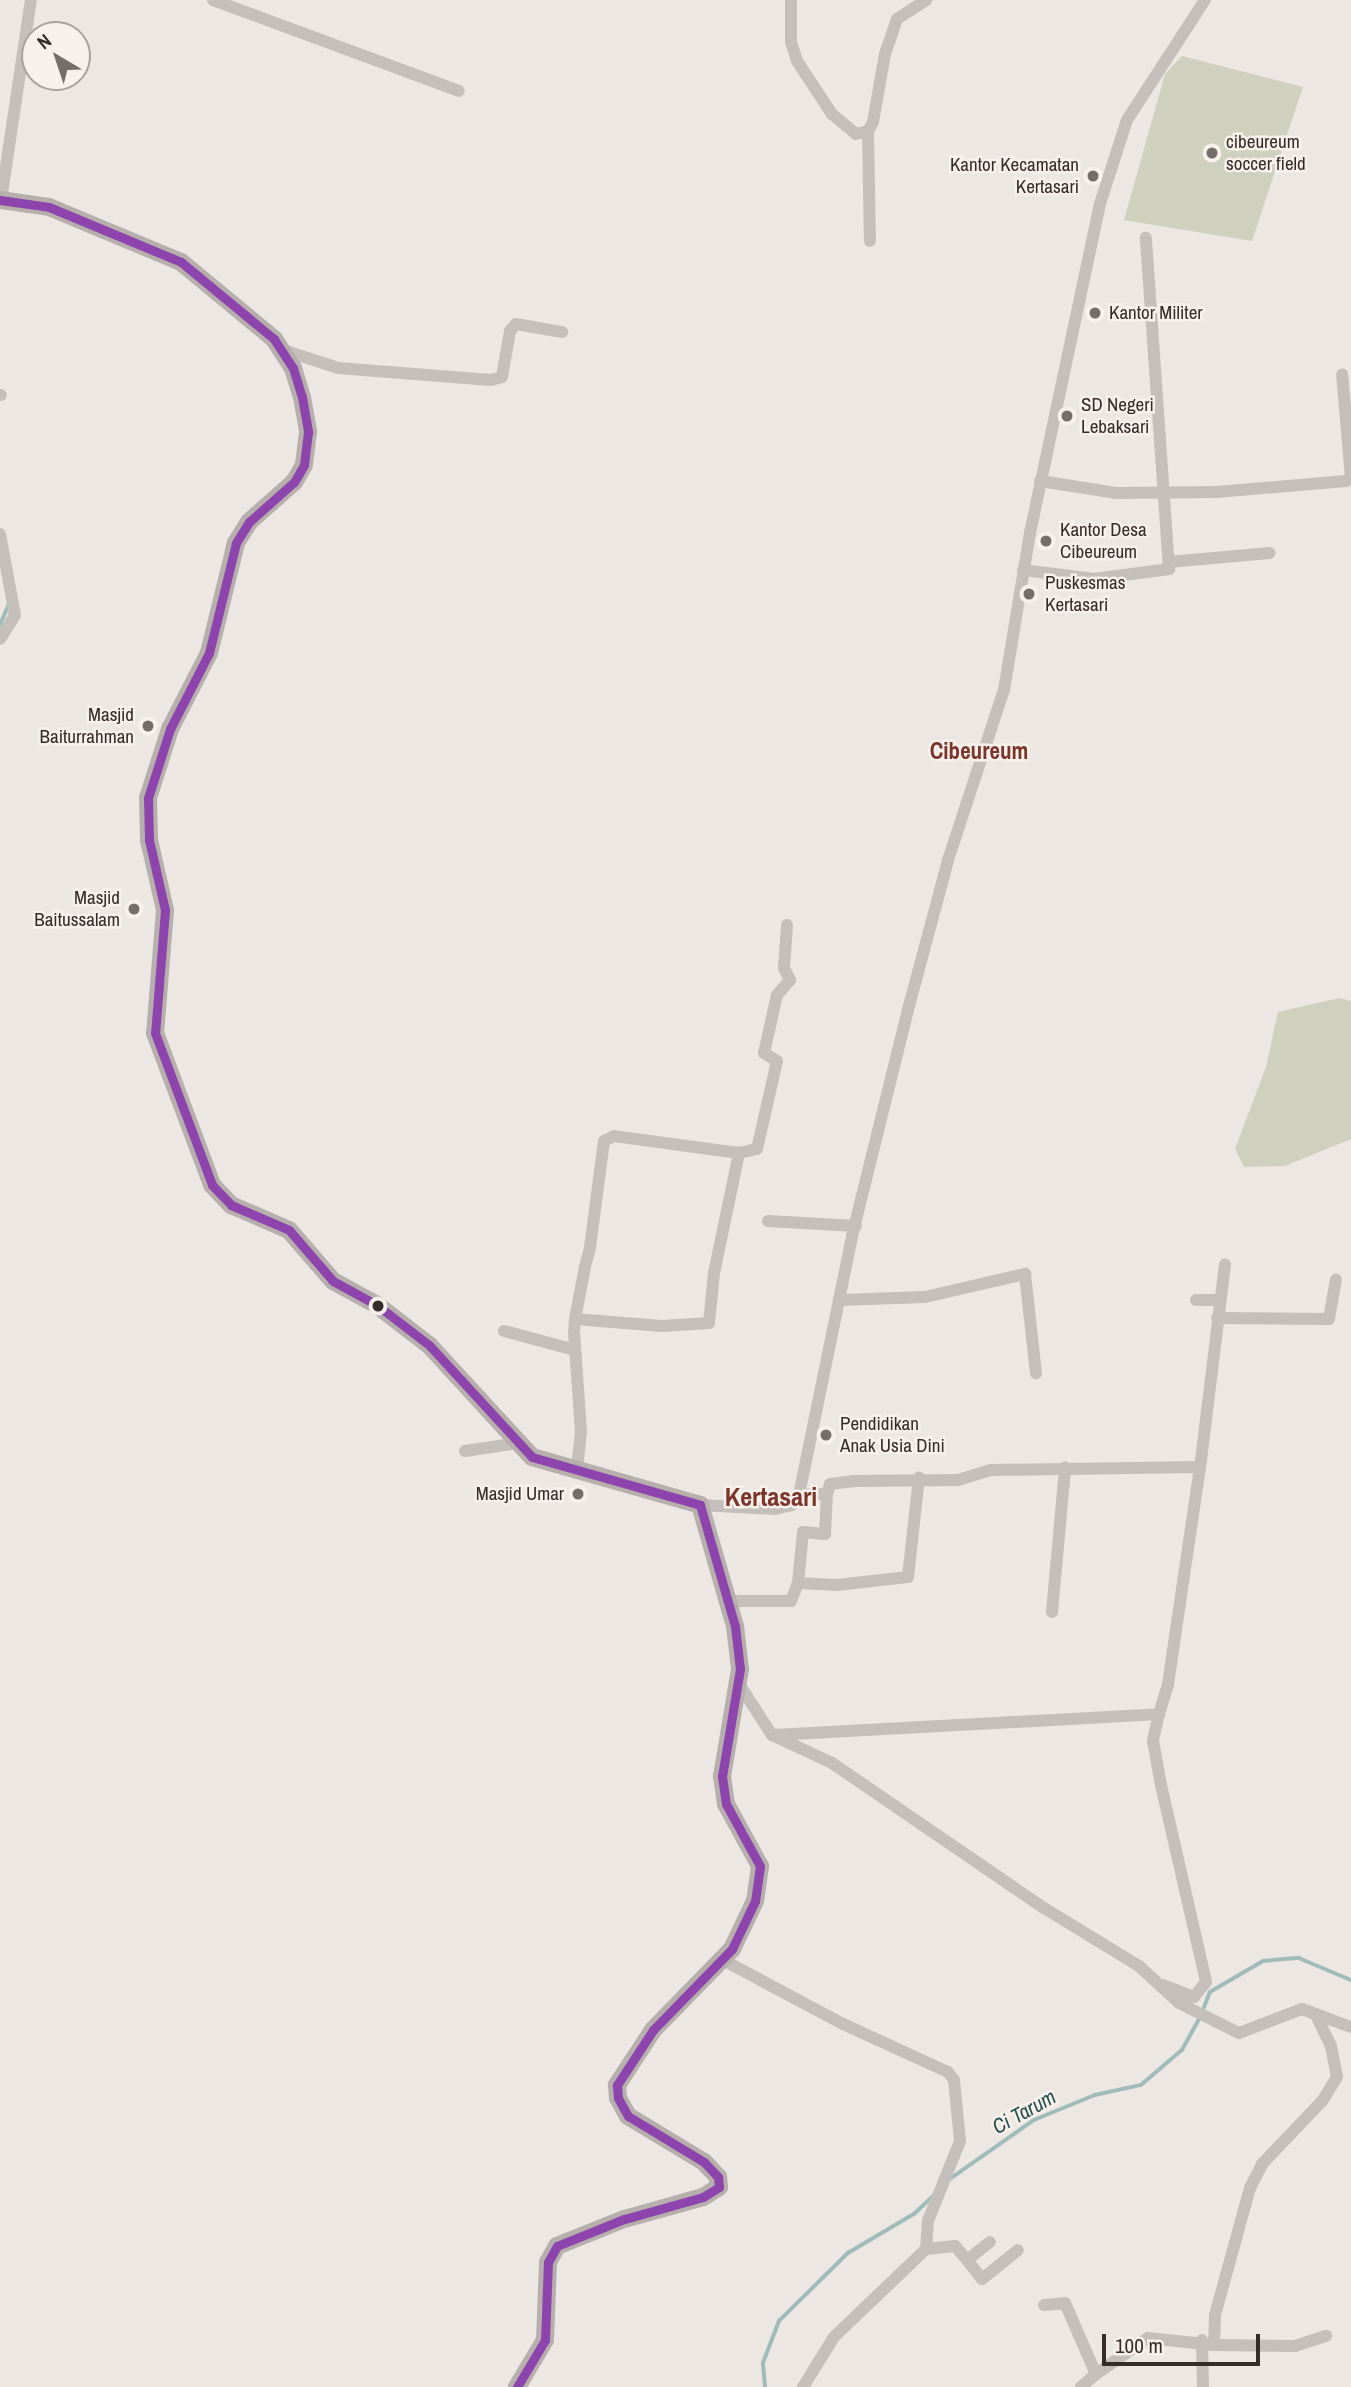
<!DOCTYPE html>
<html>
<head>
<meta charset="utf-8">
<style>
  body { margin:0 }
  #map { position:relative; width:1351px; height:2387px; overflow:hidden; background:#ece7e2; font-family:"Archivo Narrow",sans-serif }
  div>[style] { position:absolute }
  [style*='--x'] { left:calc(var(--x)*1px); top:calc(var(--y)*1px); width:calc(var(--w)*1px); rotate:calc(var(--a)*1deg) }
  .green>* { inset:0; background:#cfd0be }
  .stream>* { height:3.5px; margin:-1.75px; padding:0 1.75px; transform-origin:1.75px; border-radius:1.75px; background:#a0bcb9 }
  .street>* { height:12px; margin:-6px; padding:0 6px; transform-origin:6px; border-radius:6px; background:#c5bfbb }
  .secondary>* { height:18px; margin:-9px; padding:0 9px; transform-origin:9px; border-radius:9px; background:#b6afac }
  .bus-1>* { height:9px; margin:-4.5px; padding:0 4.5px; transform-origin:4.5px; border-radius:4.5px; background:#8e44ad }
  .dots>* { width:19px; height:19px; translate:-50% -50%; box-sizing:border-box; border:4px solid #f8f0ea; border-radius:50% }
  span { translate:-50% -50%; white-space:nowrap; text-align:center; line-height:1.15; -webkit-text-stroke:5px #f8f0ea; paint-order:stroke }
  .poi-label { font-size:19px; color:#352c2a }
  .left { translate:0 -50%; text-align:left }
  .right { translate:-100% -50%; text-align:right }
  .water-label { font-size:21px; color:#245250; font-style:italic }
  .quarter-label { font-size:23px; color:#7b362c; font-weight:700 }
  .district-label { font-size:26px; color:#7b362c; font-weight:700 }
  .north { position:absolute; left:21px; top:21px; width:70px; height:70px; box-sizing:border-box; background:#f8f0ea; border:2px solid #aaa29d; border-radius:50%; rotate:321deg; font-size:19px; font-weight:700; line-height:28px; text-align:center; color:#352c2a }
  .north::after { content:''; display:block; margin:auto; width:24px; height:32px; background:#756d6a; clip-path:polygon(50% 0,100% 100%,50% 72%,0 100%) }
  .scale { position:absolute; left:1102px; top:2334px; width:158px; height:32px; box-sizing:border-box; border:4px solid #352c2a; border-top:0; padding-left:9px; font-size:21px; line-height:24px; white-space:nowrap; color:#352c2a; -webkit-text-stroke:5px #f8f0ea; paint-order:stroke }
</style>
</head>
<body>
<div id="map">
  <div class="green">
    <div style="clip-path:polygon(1182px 56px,1303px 87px,1252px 241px,1124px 220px,1165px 74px)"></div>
    <div style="clip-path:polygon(1339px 998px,1351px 1001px,1351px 1139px,1285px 1166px,1244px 1167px,1235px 1149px,1266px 1067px,1278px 1012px)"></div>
  </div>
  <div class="stream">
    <div style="--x:0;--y:625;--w:23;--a:-67"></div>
    <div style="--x:1203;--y:2010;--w:19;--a:-69"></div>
    <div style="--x:1210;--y:1992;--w:61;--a:-30.3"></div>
    <div style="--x:1263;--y:1961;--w:36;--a:-5"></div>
    <div style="--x:1299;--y:1958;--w:56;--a:22.9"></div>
    <div style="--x:950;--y:2179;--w:103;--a:-35.1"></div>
    <div style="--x:1034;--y:2120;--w:66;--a:-22.3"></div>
    <div style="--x:1095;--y:2095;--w:47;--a:-12.3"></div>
    <div style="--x:1141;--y:2085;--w:54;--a:-40.5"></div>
    <div style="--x:1182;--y:2050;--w:37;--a:-61"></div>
    <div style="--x:765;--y:2387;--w:24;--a:-95"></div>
    <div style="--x:763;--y:2363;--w:45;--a:-69.1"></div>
    <div style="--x:779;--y:2321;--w:97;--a:-44.6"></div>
    <div style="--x:848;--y:2253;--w:77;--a:-30.6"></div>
    <div style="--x:914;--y:2214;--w:25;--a:-43"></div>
  </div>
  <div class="street">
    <div style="--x:213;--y:0;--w:262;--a:20.3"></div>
    <div style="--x:791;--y:0;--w:42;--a:90"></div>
    <div style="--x:791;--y:42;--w:20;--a:72"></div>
    <div style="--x:797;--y:61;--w:64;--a:56.6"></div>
    <div style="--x:832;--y:114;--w:31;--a:40"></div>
    <div style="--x:856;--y:134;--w:12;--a:-14"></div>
    <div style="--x:868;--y:131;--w:10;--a:-61"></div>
    <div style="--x:873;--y:122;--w:69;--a:-80"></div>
    <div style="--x:885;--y:54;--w:37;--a:-71"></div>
    <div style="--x:897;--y:19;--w:35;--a:-33"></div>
    <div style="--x:868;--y:131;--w:110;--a:89"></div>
    <div style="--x:1;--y:200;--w:202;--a:-81.5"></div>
    <div style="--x:283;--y:350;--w:58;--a:18.1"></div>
    <div style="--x:338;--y:368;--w:153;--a:4.5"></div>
    <div style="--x:491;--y:380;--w:11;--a:-15"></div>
    <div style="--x:502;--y:377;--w:47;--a:-80.1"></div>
    <div style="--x:510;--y:331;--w:9;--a:-49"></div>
    <div style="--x:516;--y:324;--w:47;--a:9.9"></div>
    <div style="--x:0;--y:395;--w:1;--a:0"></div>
    <div style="--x:1040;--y:481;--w:78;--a:8.9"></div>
    <div style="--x:1117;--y:493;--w:100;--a:-0.6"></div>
    <div style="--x:1217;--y:492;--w:129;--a:-4.9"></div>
    <div style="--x:1346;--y:481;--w:6;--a:-31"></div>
    <div style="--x:1351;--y:478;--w:104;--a:-94.9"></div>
    <div style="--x:0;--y:534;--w:82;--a:79.5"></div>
    <div style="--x:15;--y:615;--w:28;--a:122"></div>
    <div style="--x:1169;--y:562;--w:101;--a:-5.1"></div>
    <div style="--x:1023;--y:570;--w:72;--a:7.2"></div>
    <div style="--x:1094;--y:579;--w:76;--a:-7.6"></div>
    <div style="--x:1169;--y:569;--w:332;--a:-94"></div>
    <div style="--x:739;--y:1153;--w:18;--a:-13"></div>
    <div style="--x:757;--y:1149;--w:90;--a:-77.2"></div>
    <div style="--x:777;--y:1061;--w:15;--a:-148"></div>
    <div style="--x:764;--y:1053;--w:59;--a:-77.4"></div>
    <div style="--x:777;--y:995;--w:20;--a:-49"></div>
    <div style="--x:790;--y:980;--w:13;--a:-117"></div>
    <div style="--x:784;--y:968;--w:43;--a:-86"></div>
    <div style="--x:768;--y:1221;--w:88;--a:3.3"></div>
    <div style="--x:839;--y:1300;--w:86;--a:-2"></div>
    <div style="--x:925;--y:1297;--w:103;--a:-13"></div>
    <div style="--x:1025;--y:1274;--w:100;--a:83.7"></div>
    <div style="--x:1196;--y:1300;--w:22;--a:0"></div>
    <div style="--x:1217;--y:1318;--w:112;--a:0.5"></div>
    <div style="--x:1329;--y:1319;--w:40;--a:-80"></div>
    <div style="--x:575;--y:1319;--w:87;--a:4.6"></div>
    <div style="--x:662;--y:1326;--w:47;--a:-3.7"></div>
    <div style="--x:709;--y:1323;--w:50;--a:-84.3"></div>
    <div style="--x:714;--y:1273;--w:123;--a:-78.2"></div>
    <div style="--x:739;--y:1153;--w:126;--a:-172.3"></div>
    <div style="--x:614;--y:1136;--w:11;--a:153"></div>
    <div style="--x:604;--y:1141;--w:108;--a:97.5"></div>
    <div style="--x:590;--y:1248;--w:20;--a:105"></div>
    <div style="--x:585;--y:1267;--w:53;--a:100.9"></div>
    <div style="--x:575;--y:1319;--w:13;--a:94"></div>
    <div style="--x:574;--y:1332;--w:99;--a:86"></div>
    <div style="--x:581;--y:1431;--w:39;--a:96"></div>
    <div style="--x:504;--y:1331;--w:73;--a:15"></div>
    <div style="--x:465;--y:1451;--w:54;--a:-8.6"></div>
    <div style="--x:827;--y:1494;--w:40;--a:92.9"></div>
    <div style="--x:825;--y:1534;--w:22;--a:-175"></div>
    <div style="--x:803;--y:1532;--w:51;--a:95.6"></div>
    <div style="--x:798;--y:1583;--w:39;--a:3"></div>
    <div style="--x:837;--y:1585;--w:71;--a:-6.4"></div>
    <div style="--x:908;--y:1577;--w:100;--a:-83.7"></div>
    <div style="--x:799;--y:1495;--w:28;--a:-2"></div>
    <div style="--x:827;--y:1494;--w:10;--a:-73"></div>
    <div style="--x:830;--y:1484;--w:23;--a:-7"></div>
    <div style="--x:853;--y:1481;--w:105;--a:-0.5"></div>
    <div style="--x:958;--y:1480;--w:34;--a:-17"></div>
    <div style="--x:991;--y:1470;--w:207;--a:-0.8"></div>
    <div style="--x:700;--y:1505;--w:75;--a:3.1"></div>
    <div style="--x:775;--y:1509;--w:17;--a:-13"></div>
    <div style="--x:792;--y:1505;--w:12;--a:-55"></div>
    <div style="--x:799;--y:1495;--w:264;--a:-78.4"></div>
    <div style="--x:852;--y:1236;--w:237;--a:-76.1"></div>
    <div style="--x:909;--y:1006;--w:151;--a:-75"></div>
    <div style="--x:948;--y:860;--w:179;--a:-71.8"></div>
    <div style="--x:1004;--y:690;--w:159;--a:-80.6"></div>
    <div style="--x:1030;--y:533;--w:333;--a:-78"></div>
    <div style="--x:1099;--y:207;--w:91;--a:-72.2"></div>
    <div style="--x:1127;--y:120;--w:143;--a:-57"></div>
    <div style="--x:729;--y:1601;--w:62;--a:0"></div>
    <div style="--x:791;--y:1601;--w:19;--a:-69"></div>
    <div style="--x:1052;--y:1612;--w:145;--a:-84.8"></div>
    <div style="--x:739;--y:1684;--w:61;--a:57.1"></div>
    <div style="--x:772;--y:1735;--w:66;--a:25"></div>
    <div style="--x:832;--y:1763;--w:257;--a:34.4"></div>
    <div style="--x:1044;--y:1908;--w:111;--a:31.4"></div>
    <div style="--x:1139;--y:1966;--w:54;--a:42.8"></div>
    <div style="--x:1179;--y:2003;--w:67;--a:26.6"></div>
    <div style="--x:1239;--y:2033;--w:67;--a:-20.9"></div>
    <div style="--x:1302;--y:2009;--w:52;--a:20.2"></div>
    <div style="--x:1159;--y:1714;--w:31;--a:-73"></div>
    <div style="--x:1168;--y:1684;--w:226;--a:-81.6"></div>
    <div style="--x:1201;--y:1460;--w:197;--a:-83"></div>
    <div style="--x:774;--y:1735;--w:386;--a:-3.1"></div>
    <div style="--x:1159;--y:1714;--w:28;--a:103"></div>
    <div style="--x:1153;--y:1741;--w:45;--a:79.7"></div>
    <div style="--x:1161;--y:1785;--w:202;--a:77.1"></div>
    <div style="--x:1206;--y:1982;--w:19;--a:129"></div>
    <div style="--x:1194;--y:1997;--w:33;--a:-159"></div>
    <div style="--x:723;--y:1960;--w:136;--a:28.1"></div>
    <div style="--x:843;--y:2024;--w:115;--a:24.6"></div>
    <div style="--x:948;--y:2072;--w:10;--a:53"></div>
    <div style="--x:954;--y:2080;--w:61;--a:84.4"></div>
    <div style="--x:960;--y:2141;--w:86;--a:111.8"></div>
    <div style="--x:928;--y:2221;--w:28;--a:94"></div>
    <div style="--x:926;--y:2249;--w:127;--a:136.3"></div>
    <div style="--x:834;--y:2337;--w:59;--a:121.8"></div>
    <div style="--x:926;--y:2249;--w:29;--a:-6"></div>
    <div style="--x:955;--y:2246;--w:18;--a:49"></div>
    <div style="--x:967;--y:2260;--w:29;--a:-38"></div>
    <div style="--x:967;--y:2260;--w:24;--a:52"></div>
    <div style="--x:982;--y:2279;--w:46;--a:-38.9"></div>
    <div style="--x:1044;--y:2305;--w:21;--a:-5"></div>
    <div style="--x:1065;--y:2303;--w:77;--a:66.4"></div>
    <div style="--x:1096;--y:2374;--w:63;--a:-34.7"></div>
    <div style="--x:1148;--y:2338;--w:66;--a:6.1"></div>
    <div style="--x:1214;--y:2345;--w:30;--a:-88"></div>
    <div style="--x:1215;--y:2315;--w:132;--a:-74.6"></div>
    <div style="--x:1250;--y:2188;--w:27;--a:-63"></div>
    <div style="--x:1262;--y:2164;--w:88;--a:-46.4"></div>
    <div style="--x:1323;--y:2100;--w:27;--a:-59"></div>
    <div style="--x:1337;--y:2077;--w:32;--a:-101"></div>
    <div style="--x:1331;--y:2046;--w:34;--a:-116"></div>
    <div style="--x:1202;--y:2340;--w:47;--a:88.8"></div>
    <div style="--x:1214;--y:2345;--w:81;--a:0.7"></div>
    <div style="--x:1295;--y:2346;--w:33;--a:-18"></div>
    <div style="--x:1081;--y:2387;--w:20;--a:-41"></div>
  </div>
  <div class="secondary">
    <div style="--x:0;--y:200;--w:49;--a:8.1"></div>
    <div style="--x:49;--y:207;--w:143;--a:22.6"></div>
    <div style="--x:181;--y:262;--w:121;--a:39.6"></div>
    <div style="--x:274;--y:339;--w:35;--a:57"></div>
    <div style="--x:293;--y:368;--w:30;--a:73"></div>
    <div style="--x:302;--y:397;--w:36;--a:80"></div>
    <div style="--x:308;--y:432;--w:33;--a:97"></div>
    <div style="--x:304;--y:465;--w:20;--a:120"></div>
    <div style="--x:294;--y:482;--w:60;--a:138.4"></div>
    <div style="--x:249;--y:522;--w:25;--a:122"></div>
    <div style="--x:236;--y:543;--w:113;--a:103.8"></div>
    <div style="--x:209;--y:653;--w:85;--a:117.2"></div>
    <div style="--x:170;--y:729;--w:72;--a:107.7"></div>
    <div style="--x:148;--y:798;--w:42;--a:88.6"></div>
    <div style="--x:149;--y:840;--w:72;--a:77.1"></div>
    <div style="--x:165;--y:910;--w:123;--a:94.6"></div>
    <div style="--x:155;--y:1033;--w:162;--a:69.4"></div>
    <div style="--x:212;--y:1185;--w:28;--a:46"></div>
    <div style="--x:231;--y:1205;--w:63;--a:23.3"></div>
    <div style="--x:289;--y:1230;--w:67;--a:49.2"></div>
    <div style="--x:333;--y:1281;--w:50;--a:28.6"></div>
    <div style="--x:377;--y:1305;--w:66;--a:37.6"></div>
    <div style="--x:429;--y:1345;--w:152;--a:47.4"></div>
    <div style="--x:532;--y:1457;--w:175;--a:15.9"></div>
    <div style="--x:700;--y:1505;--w:126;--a:73.9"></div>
    <div style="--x:735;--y:1626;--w:43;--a:83.4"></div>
    <div style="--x:740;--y:1669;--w:109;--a:99.5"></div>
    <div style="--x:722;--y:1776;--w:28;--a:82"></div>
    <div style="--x:726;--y:1804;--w:71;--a:61.3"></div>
    <div style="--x:760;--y:1866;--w:35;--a:98"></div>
    <div style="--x:755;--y:1901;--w:53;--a:115.6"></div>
    <div style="--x:732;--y:1949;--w:113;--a:134.3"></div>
    <div style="--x:653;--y:2030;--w:66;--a:123.2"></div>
    <div style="--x:617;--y:2085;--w:13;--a:86"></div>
    <div style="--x:618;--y:2098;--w:21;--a:61"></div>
    <div style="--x:628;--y:2116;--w:89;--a:31.2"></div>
    <div style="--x:704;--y:2162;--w:21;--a:47"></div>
    <div style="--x:718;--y:2177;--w:10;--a:84"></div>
    <div style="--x:719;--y:2187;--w:19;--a:148"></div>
    <div style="--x:703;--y:2197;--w:82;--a:164.4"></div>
    <div style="--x:624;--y:2219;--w:72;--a:158.1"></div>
    <div style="--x:557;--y:2246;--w:18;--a:119"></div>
    <div style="--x:548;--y:2262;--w:78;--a:92.2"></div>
    <div style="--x:545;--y:2340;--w:55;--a:120.8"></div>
  </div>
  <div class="bus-1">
    <div style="--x:0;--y:200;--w:49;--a:8.1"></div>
    <div style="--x:49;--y:207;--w:143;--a:22.6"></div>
    <div style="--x:181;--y:262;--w:121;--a:39.6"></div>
    <div style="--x:274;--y:339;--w:35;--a:57"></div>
    <div style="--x:293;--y:368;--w:30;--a:73"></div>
    <div style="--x:302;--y:397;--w:36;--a:80"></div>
    <div style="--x:308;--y:432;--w:33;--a:97"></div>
    <div style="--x:304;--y:465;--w:20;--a:120"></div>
    <div style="--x:294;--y:482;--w:60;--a:138.4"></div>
    <div style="--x:249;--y:522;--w:25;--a:122"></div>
    <div style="--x:236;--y:543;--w:113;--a:103.8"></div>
    <div style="--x:209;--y:653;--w:85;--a:117.2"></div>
    <div style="--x:170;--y:729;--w:72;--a:107.7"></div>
    <div style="--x:148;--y:798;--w:42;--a:88.6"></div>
    <div style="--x:149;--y:840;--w:72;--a:77.1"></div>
    <div style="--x:165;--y:910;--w:123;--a:94.6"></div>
    <div style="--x:155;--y:1033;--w:162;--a:69.4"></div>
    <div style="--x:212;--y:1185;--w:28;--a:46"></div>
    <div style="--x:231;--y:1205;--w:63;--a:23.3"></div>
    <div style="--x:289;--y:1230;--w:67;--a:49.2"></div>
    <div style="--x:333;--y:1281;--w:50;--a:28.6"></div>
    <div style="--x:377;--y:1305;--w:66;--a:37.6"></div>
    <div style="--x:429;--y:1345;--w:152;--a:47.4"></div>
    <div style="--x:532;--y:1457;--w:175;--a:15.9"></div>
    <div style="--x:700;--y:1505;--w:126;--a:73.9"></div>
    <div style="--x:735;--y:1626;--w:43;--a:83.4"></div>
    <div style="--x:740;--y:1669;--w:109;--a:99.5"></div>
    <div style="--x:722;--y:1776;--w:28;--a:82"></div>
    <div style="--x:726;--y:1804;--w:71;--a:61.3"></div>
    <div style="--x:760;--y:1866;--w:35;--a:98"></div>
    <div style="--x:755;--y:1901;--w:53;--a:115.6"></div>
    <div style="--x:732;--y:1949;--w:113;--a:134.3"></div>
    <div style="--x:653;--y:2030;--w:66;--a:123.2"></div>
    <div style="--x:617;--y:2085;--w:13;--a:86"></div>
    <div style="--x:618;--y:2098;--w:21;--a:61"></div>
    <div style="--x:628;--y:2116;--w:89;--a:31.2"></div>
    <div style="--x:704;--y:2162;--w:21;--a:47"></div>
    <div style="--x:718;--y:2177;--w:10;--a:84"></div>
    <div style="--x:719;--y:2187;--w:19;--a:148"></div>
    <div style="--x:703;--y:2197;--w:82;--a:164.4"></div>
    <div style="--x:624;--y:2219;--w:72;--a:158.1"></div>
    <div style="--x:557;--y:2246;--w:18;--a:119"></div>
    <div style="--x:548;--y:2262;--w:78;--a:92.2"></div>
    <div style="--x:545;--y:2340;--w:55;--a:120.8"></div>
  </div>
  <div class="dots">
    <div style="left:1212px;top:153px;background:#756d6a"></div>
    <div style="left:1093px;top:176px;background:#756d6a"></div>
    <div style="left:1095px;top:313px;background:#756d6a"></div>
    <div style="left:1067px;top:416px;background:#756d6a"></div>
    <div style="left:1046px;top:541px;background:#756d6a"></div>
    <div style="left:1029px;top:594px;background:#756d6a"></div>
    <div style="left:148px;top:726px;background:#756d6a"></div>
    <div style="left:134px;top:909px;background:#756d6a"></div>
    <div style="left:378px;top:1306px;background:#352c2a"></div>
    <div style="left:826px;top:1435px;background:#756d6a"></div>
    <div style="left:578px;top:1494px;background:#756d6a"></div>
  </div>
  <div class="poi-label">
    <span class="left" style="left:1226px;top:153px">cibeureum<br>soccer field</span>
    <span class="right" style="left:1079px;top:176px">Kantor Kecamatan<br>Kertasari</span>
    <span class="left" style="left:1109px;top:313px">Kantor Militer</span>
    <span class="left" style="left:1081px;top:416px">SD Negeri<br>Lebaksari</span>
    <span class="left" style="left:1060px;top:541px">Kantor Desa<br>Cibeureum</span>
    <span class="left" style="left:1045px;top:594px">Puskesmas<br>Kertasari</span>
    <span class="right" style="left:134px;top:726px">Masjid<br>Baiturrahman</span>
    <span class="right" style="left:120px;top:909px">Masjid<br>Baitussalam</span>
    <span class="left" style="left:840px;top:1435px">Pendidikan<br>Anak Usia Dini</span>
    <span class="right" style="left:564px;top:1494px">Masjid Umar</span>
  </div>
  <div class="water-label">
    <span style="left:1024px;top:2112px;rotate:-29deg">Ci Tarum</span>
  </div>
  <div class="quarter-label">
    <span style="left:979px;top:751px">Cibeureum</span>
  </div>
  <div class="district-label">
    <span style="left:771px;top:1497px">Kertasari</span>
  </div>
  <div class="north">N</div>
  <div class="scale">100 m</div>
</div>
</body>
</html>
